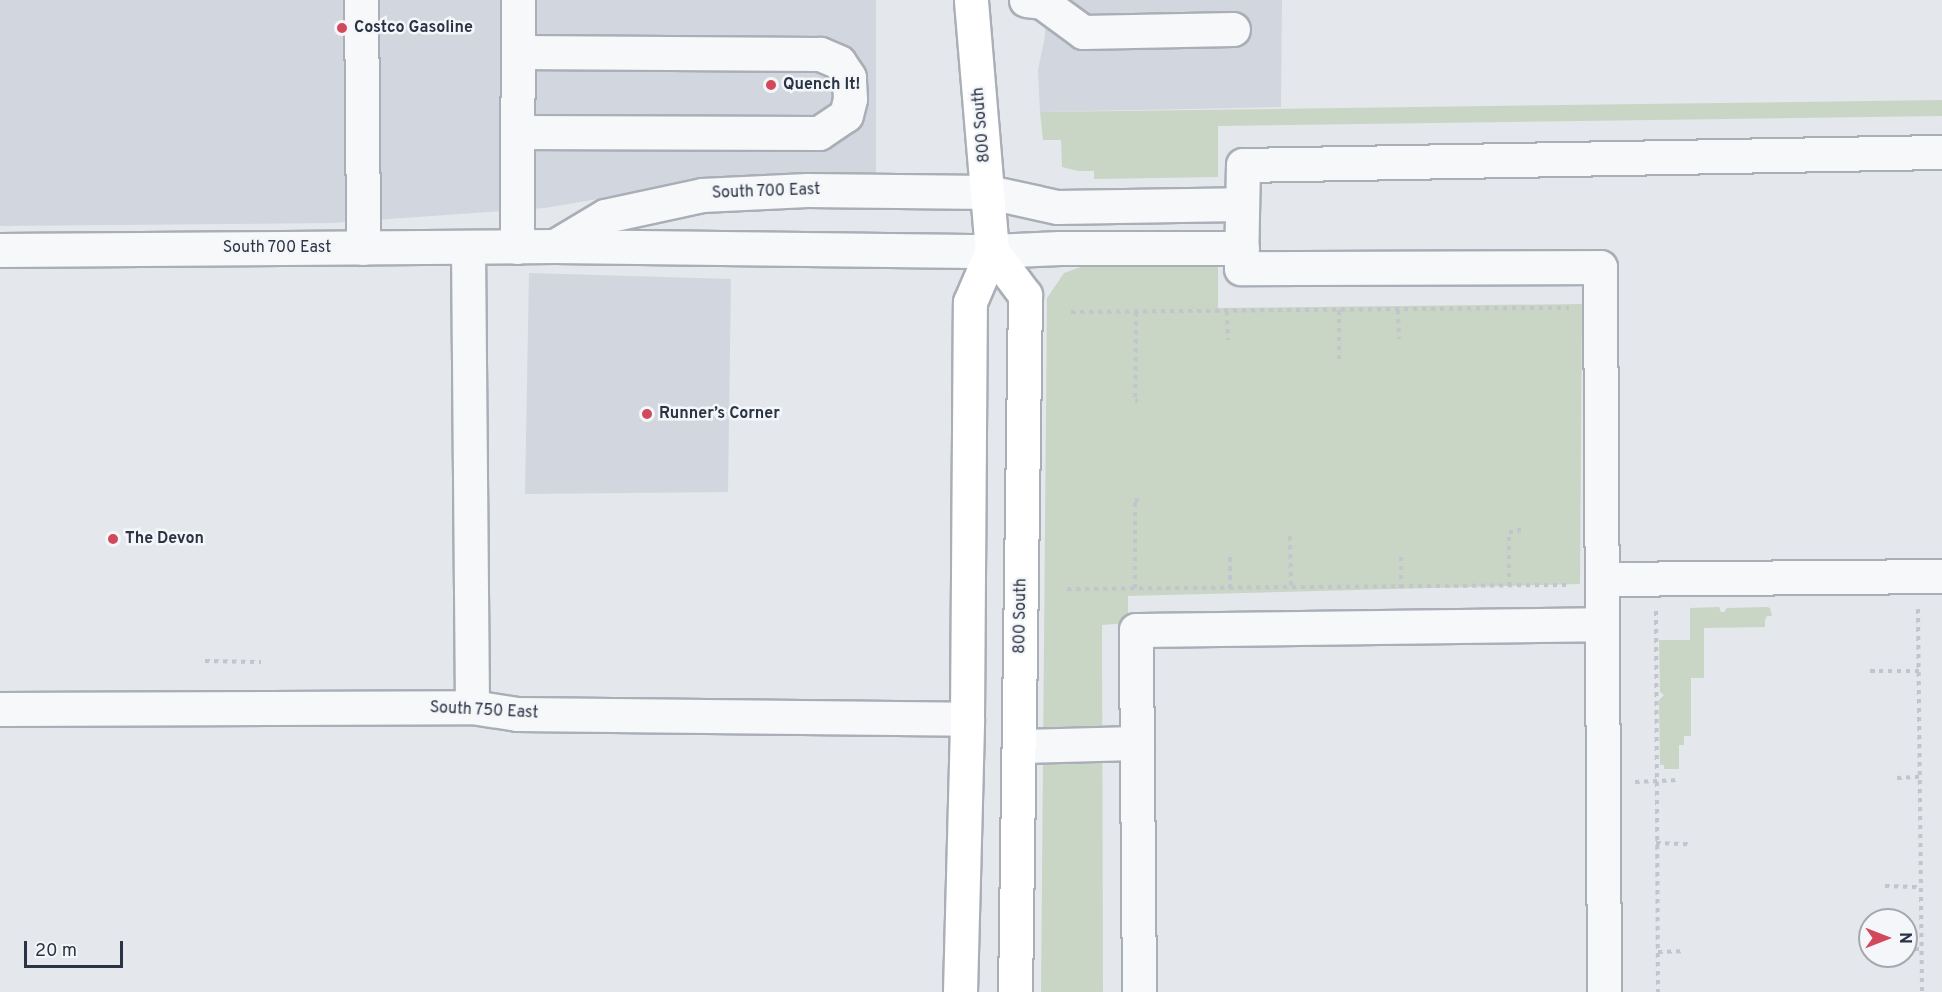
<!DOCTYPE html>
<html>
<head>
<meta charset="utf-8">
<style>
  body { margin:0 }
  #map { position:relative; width:1942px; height:992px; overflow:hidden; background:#e4e7ec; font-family:Overpass,sans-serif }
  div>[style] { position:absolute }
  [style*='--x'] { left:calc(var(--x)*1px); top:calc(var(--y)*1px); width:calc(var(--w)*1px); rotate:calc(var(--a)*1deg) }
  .built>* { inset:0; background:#d2d6de }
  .green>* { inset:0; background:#c9d6c5 }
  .path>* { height:4px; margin-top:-2px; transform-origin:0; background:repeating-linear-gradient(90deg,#c2c5cb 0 4.5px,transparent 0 9px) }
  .roads { filter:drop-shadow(2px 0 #a9aeb7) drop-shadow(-2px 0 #a9aeb7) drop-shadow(0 2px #a9aeb7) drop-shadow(0 -2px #a9aeb7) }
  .minor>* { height:33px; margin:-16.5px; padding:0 16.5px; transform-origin:16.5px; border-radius:16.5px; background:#f7f8fa }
  .major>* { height:33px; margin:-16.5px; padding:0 16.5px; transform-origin:16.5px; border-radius:16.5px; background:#fff }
  .dots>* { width:16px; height:16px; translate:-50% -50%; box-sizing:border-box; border:3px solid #f4f6f9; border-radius:50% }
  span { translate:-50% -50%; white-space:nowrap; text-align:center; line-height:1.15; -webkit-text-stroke:5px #f4f6f9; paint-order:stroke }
  .poi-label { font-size:16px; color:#2b3445; font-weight:700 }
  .left { translate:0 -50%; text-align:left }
  .street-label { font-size:16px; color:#2b3445 }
  .north { position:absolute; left:1858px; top:908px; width:60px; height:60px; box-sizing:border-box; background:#f4f6f9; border:2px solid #a4a8b1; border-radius:50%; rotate:90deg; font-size:16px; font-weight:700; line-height:24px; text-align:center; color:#2b3445 }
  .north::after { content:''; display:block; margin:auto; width:21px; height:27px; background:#d1495b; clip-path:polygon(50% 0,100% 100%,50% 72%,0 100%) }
  .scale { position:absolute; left:24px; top:941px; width:99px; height:27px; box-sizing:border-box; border:3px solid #2b3445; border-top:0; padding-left:8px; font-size:18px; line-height:21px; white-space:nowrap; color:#2b3445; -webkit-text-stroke:4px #f4f6f9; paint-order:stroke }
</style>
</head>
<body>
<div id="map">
  <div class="built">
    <div style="clip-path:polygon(0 0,876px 0,876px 175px,727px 177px,545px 208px,332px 223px,0 226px)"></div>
    <div style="clip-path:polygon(1045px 0,1282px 0,1281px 107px,1040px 112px,1038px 70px,1045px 36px)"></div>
    <div style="clip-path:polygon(529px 273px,731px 279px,728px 492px,525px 494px)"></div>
  </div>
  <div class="green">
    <div style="clip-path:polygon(1942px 100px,1942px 116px,1218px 126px,1218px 177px,1094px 179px,1094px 171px,1078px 171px,1062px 167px,1061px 140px,1043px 140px,1040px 112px)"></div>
    <div style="clip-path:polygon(1092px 263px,1218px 264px,1218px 308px,1582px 304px,1580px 584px,1128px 596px,1128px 623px,1102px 625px,1103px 992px,1041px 992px,1047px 298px,1064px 273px)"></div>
    <div style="clip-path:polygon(1719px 607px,1721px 612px,1724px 612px,1727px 608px,1767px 607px,1770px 608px,1772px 616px,1767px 616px,1765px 620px,1765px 627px,1704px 628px,1704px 678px,1691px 678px,1691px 736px,1684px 736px,1684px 745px,1679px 745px,1679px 769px,1664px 769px,1664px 765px,1660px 765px,1659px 700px,1664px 695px,1660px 692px,1659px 640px,1690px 640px,1690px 608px)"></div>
  </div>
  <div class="path">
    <div style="--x:1339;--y:310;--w:49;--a:90"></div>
    <div style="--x:1398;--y:310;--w:29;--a:88"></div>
    <div style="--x:1227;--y:311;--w:29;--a:88"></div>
    <div style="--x:1071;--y:312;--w:498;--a:-0.5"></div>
    <div style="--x:1136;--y:312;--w:89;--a:90.6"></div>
    <div style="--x:1135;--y:401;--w:3;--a:0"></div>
    <div style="--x:1290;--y:536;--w:51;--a:88.9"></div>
    <div style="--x:1230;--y:557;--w:31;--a:90"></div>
    <div style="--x:1509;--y:586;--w:54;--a:-90"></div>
    <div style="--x:1509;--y:532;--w:10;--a:0"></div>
    <div style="--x:1519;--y:532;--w:6;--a:-90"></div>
    <div style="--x:1135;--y:588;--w:88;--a:-90"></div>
    <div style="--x:1135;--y:500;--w:6;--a:0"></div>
    <div style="--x:1401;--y:588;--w:33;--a:-90"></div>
    <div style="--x:1067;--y:589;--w:503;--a:-0.46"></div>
    <div style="--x:1918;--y:609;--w:383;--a:89.4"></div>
    <div style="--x:1656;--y:611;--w:381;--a:89.7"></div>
    <div style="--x:205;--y:661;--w:56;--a:1"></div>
    <div style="--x:1870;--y:671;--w:49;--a:0"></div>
    <div style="--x:1897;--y:778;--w:22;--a:-3"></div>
    <div style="--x:1635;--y:782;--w:44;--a:-2.6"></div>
    <div style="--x:1656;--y:843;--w:33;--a:2"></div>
    <div style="--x:1885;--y:886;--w:36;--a:2"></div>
    <div style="--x:1906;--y:949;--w:17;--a:0"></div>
    <div style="--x:1658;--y:952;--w:23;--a:-2"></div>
  </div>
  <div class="roads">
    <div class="minor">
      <div style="--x:361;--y:0;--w:248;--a:89.5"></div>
      <div style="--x:1026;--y:0;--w:16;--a:7"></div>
      <div style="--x:1042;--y:2;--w:51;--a:36.2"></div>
      <div style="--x:1083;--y:32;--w:150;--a:-1.1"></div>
      <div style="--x:517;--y:132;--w:302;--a:0.2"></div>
      <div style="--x:819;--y:133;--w:32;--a:-34"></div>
      <div style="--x:846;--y:115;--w:16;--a:-76"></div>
      <div style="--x:850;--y:99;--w:22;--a:-93"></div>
      <div style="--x:849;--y:77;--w:18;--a:-124"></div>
      <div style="--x:839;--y:62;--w:21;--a:-157"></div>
      <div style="--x:820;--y:54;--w:302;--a:-179.6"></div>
      <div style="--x:555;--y:246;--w:58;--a:-31"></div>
      <div style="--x:605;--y:216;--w:99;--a:-12.2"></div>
      <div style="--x:702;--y:195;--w:105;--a:-2.7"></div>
      <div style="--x:807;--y:190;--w:182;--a:0.6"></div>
      <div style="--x:989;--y:192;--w:70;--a:12.4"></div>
      <div style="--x:1057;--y:207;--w:183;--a:-0.9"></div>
      <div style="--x:468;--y:247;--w:460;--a:89.5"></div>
      <div style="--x:517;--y:247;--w:247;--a:-89.8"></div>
      <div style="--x:0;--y:250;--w:555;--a:-0.41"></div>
      <div style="--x:555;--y:246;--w:437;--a:0.7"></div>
      <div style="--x:992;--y:251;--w:68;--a:-2.5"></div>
      <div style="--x:1060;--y:248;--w:182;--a:0"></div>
      <div style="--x:1602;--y:579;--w:340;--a:-0.5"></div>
      <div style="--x:0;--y:709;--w:472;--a:-0.2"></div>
      <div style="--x:472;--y:707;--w:46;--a:8.8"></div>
      <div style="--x:517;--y:714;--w:450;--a:0.6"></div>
      <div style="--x:1020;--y:746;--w:117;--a:-1.5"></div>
      <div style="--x:1139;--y:992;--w:362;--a:-90.5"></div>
      <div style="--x:1136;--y:630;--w:466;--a:-0.7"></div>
      <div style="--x:1604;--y:992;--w:725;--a:-90.32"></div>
      <div style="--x:1600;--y:267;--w:359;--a:179.8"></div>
      <div style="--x:1241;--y:268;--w:103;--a:-88.9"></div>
      <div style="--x:1243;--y:165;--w:699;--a:-1.07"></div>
    </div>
    <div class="major">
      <div style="--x:992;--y:251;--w:55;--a:53.1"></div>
      <div style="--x:1025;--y:295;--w:697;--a:90.82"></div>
      <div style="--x:960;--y:992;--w:273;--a:-88.5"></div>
      <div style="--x:967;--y:719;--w:417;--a:-89.6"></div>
      <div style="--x:970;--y:302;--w:56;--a:-66.7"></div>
      <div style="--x:992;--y:251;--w:252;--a:-94.8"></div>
    </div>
  </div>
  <div class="dots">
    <div style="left:342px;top:28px;background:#d1495b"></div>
    <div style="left:771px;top:85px;background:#d1495b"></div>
    <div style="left:647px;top:414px;background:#d1495b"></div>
    <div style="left:113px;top:539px;background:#d1495b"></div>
  </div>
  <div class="poi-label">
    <span class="left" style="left:354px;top:28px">Costco Gasoline</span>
    <span class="left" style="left:783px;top:85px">Quench It!</span>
    <span class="left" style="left:659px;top:414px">Runner’s Corner</span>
    <span class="left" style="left:125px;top:539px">The Devon</span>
  </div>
  <div class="street-label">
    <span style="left:982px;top:125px;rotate:-95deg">800 South</span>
    <span style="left:766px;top:192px;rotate:-2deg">South 700 East</span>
    <span style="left:277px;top:248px">South 700 East</span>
    <span style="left:1021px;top:616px;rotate:-89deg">800 South</span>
    <span style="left:484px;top:711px;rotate:3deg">South 750 East</span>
  </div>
  <div class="north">N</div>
  <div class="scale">20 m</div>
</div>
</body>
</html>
